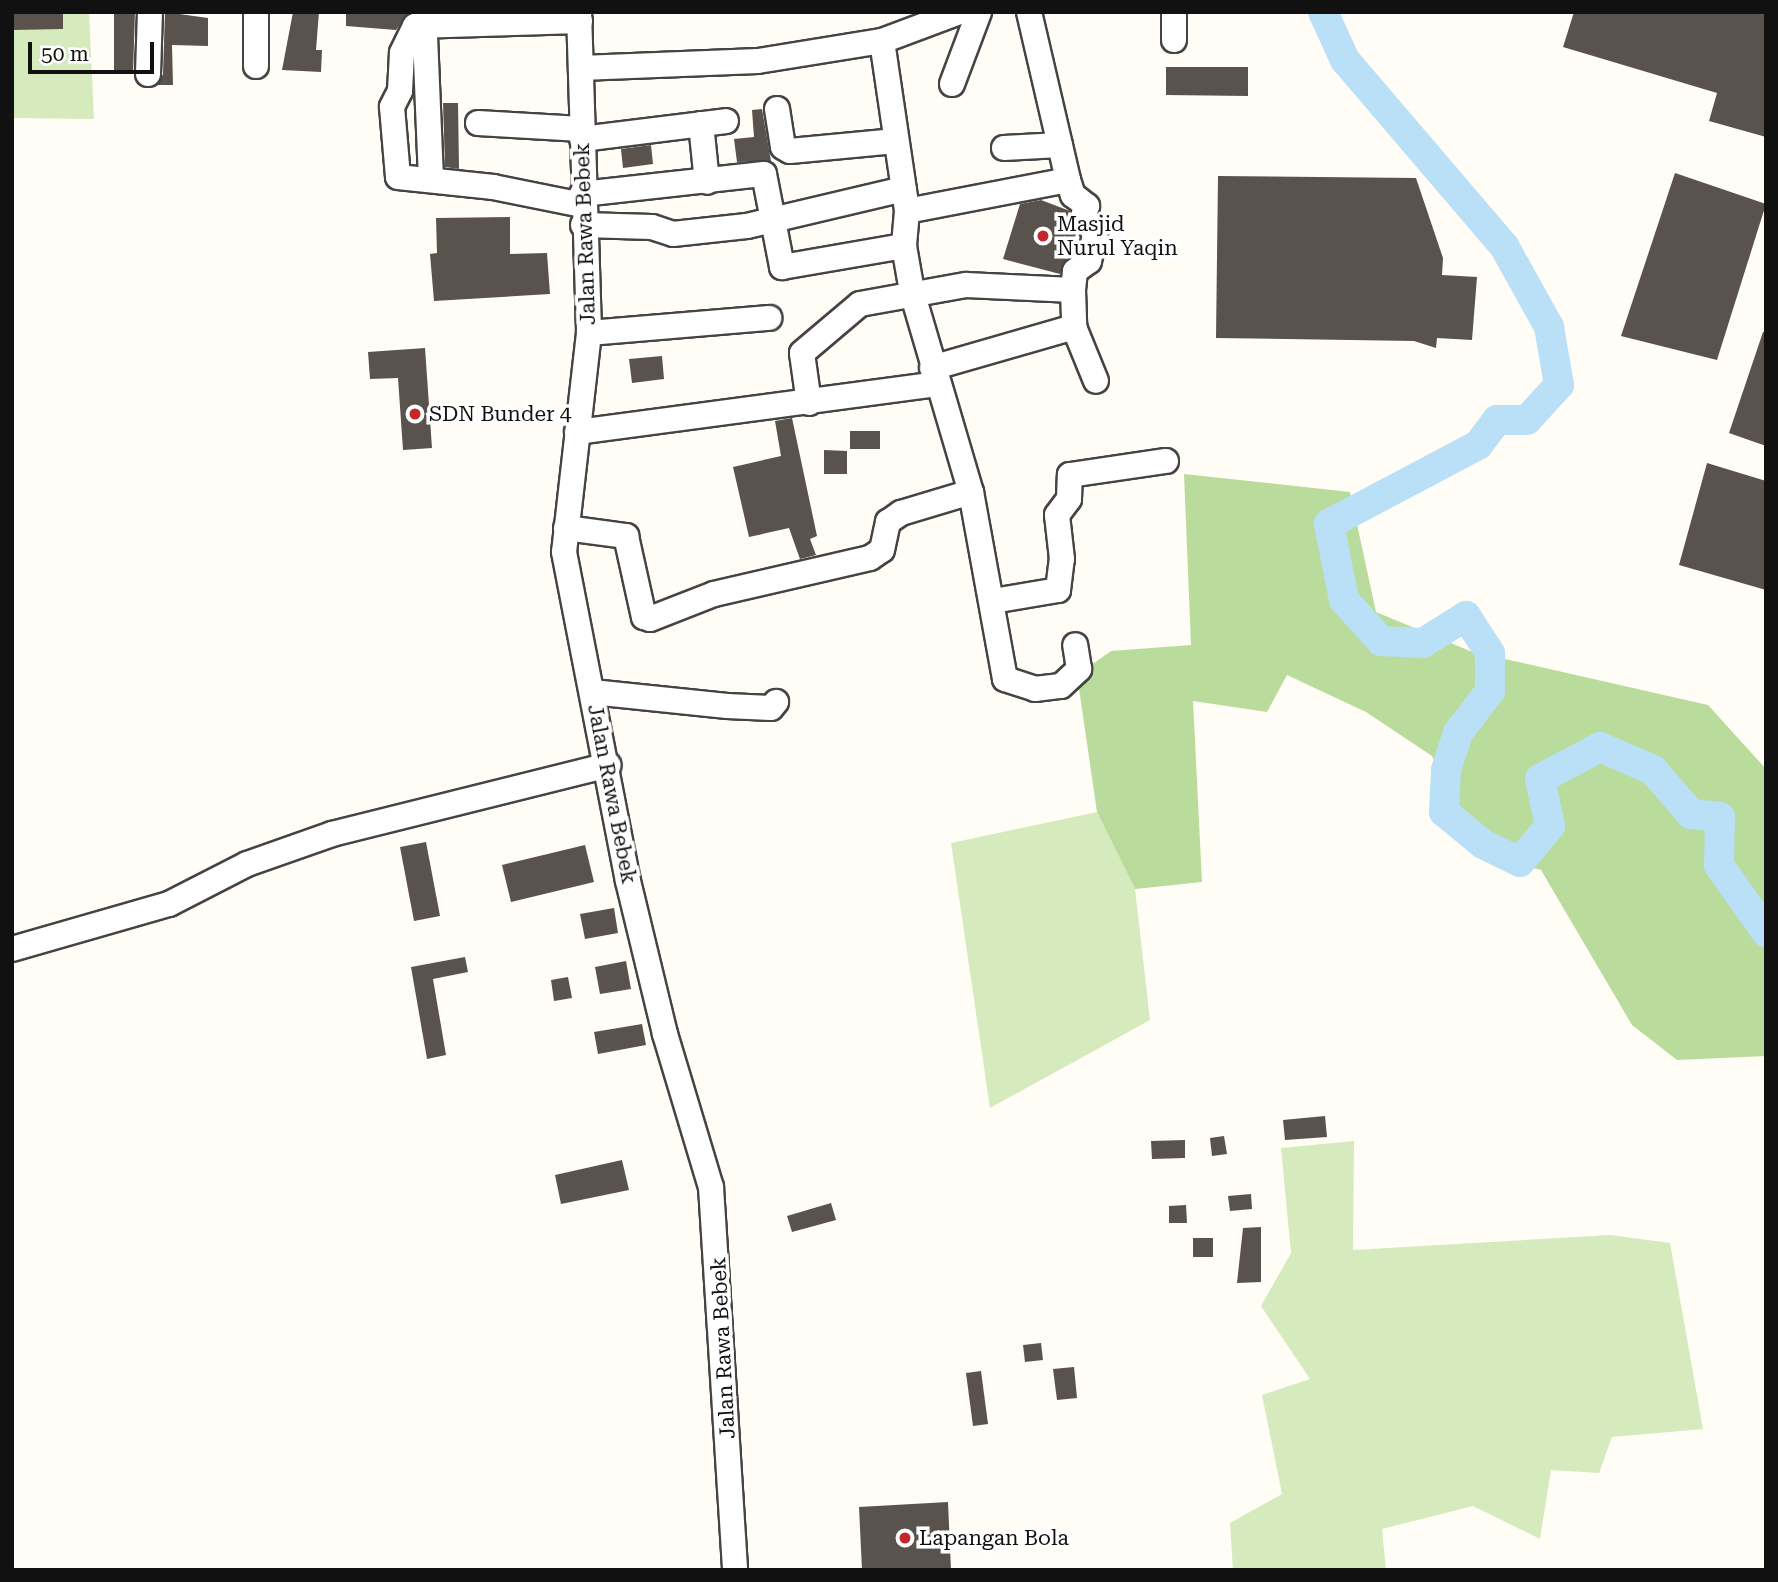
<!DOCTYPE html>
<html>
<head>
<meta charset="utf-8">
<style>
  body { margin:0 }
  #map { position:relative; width:1778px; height:1582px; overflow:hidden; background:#fffdf5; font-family:"Roboto Serif",serif }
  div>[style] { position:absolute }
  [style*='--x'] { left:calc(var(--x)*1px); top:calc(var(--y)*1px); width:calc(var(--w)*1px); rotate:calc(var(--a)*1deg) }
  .green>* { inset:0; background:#d5ebbd }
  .forest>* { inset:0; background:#b9dc9c }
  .river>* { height:30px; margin:-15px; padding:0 15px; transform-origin:15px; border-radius:15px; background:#b9e0f7 }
  .building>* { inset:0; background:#5a524d }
  .roads { filter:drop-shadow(2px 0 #444) drop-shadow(-2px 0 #444) drop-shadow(0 2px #444) drop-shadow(0 -2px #444) }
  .minor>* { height:24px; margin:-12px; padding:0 12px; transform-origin:12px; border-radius:12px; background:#fff }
  .dots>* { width:19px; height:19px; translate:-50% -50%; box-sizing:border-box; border:4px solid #fff; border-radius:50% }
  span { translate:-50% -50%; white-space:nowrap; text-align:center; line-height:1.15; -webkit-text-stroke:7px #fff; paint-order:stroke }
  .poi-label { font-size:21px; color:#111 }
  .left { translate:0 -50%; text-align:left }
  .street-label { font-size:21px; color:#111 }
  .frame { position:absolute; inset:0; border:14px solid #111; pointer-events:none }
  .scale { position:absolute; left:28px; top:42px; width:126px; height:32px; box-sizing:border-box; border:4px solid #111; border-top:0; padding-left:9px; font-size:21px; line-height:24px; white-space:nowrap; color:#111; -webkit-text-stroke:5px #fff; paint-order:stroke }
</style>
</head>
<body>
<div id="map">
  <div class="green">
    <div style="clip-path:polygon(12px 12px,89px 12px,94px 119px,12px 118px)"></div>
    <div style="clip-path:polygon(1097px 812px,1135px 889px,1150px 1020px,990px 1108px,951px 843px)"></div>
    <div style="clip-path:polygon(1354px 1141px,1353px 1250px,1610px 1235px,1670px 1243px,1703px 1429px,1612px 1437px,1599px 1473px,1551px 1470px,1540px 1539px,1473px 1506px,1382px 1529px,1386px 1570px,1233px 1570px,1230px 1523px,1282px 1494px,1262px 1395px,1310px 1379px,1261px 1306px,1291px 1253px,1281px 1148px)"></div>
  </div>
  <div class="forest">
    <div style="clip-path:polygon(1184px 474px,1350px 492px,1376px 612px,1470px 651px,1708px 705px,1766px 769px,1766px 1056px,1677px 1060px,1632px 1025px,1541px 870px,1478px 853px,1432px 756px,1366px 712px,1287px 675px,1267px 712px,1193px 701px,1202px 882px,1135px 889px,1097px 812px,1077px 675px,1111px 651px,1191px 645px)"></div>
  </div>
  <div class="river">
    <div style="--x:1323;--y:12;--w:53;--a:65.4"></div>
    <div style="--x:1345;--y:60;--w:245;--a:49.5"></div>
    <div style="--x:1504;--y:246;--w:93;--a:60.9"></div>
    <div style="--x:1549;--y:327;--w:59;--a:80.2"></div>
    <div style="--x:1559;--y:385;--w:47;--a:132.4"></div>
    <div style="--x:1527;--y:420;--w:30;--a:180"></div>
    <div style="--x:1497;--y:420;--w:31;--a:127"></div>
    <div style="--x:1478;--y:445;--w:169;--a:152.1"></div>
    <div style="--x:1329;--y:524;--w:77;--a:78.8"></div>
    <div style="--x:1344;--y:600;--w:55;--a:47.9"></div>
    <div style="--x:1381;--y:641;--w:42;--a:2.7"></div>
    <div style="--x:1423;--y:643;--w:51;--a:-32.1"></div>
    <div style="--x:1466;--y:616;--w:44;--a:57"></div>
    <div style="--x:1490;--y:653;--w:38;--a:90"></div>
    <div style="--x:1490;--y:691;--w:53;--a:127.3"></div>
    <div style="--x:1458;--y:733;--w:39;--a:108"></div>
    <div style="--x:1446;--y:770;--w:42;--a:92.7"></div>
    <div style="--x:1444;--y:812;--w:50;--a:39.4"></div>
    <div style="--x:1483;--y:844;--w:41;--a:25.9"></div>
    <div style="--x:1520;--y:862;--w:47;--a:-50.2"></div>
    <div style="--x:1550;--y:826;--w:48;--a:-102"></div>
    <div style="--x:1540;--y:779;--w:68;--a:-28.1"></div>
    <div style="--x:1600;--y:747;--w:58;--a:23.5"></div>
    <div style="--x:1653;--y:770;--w:58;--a:49.2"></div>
    <div style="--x:1691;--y:814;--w:29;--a:6"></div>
    <div style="--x:1720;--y:817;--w:48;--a:91.2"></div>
    <div style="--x:1719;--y:865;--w:82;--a:55"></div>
  </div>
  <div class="building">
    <div style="clip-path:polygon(12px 12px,63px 12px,63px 29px,12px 30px)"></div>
    <div style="clip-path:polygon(114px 12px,135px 12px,133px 74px,114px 74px)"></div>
    <div style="clip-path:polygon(165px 12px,208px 18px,208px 46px,172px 45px,173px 85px,157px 85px,163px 74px)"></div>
    <div style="clip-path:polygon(293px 12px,319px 12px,316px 50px,322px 50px,321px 72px,282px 70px)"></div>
    <div style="clip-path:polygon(346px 12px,409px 12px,396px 30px,346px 26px)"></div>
    <div style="clip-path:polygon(1574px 12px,1766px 12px,1766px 137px,1709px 121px,1717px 93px,1563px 47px)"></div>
    <div style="clip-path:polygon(1166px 67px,1248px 67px,1248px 96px,1166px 95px)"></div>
    <div style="clip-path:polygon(443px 103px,458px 103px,459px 169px,445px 167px)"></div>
    <div style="clip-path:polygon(762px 109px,771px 161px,737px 162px,734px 139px,754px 137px,752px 110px)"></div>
    <div style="clip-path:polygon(651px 145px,653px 164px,623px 168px,621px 149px)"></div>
    <div style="clip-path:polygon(1675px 173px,1766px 204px,1717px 360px,1621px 336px)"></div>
    <div style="clip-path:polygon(1218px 176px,1416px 178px,1443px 258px,1442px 275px,1477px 277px,1472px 340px,1437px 338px,1436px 348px,1414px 341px,1216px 338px)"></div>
    <div style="clip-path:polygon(1041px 200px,1070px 211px,1077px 232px,1060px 274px,1003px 259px,1020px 204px)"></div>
    <div style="clip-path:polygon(510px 217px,510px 254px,547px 253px,550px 294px,434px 301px,430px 254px,437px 253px,436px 218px)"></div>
    <div style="clip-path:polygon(1763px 332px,1766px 333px,1766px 446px,1729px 433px)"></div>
    <div style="clip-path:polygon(425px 348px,432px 448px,403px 450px,398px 378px,370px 379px,368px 352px)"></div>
    <div style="clip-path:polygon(662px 356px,664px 379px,632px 383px,629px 359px)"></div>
    <div style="clip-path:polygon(792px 418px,817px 536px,810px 539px,816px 555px,800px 559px,789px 528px,749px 537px,733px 467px,781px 456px,775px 421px)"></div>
    <div style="clip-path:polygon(850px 431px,880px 431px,880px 449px,850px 449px)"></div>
    <div style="clip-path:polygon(824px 450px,847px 451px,847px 474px,824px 474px)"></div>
    <div style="clip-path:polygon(1707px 463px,1766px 481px,1766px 590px,1679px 565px)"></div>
    <div style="clip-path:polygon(426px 842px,440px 916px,414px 921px,400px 847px)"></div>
    <div style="clip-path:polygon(585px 845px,594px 882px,511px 902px,502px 865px)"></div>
    <div style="clip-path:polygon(614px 908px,618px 933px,585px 939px,580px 914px)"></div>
    <div style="clip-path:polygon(465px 957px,468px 972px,433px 979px,446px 1055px,427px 1059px,411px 967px)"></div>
    <div style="clip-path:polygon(626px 961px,631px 989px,600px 994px,595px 967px)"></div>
    <div style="clip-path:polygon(568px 977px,572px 998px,554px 1001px,551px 980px)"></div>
    <div style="clip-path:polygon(642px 1024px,646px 1045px,598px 1054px,594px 1032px)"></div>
    <div style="clip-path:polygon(1325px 1116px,1327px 1137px,1285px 1140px,1283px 1120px)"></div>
    <div style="clip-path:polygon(1224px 1136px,1227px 1154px,1212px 1156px,1210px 1138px)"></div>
    <div style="clip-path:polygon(1185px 1140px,1185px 1158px,1152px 1159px,1151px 1141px)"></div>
    <div style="clip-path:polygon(622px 1160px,629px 1190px,561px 1204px,555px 1175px)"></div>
    <div style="clip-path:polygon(1251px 1194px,1252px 1209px,1230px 1211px,1228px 1196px)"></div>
    <div style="clip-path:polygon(831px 1203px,836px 1220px,792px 1232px,787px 1216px)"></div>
    <div style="clip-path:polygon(1186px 1205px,1187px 1223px,1169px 1223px,1169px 1206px)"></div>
    <div style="clip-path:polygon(1261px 1227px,1261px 1282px,1237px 1283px,1243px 1228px)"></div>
    <div style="clip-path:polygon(1193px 1238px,1213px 1238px,1213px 1257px,1193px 1257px)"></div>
    <div style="clip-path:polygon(1041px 1343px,1043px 1360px,1025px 1362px,1023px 1345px)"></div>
    <div style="clip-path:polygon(1074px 1367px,1077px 1398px,1057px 1400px,1053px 1369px)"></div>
    <div style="clip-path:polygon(981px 1371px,988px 1424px,973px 1426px,966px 1373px)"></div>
    <div style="clip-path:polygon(948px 1502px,951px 1570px,862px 1570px,859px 1507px)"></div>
  </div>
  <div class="roads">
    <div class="minor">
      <div style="--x:424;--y:12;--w:168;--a:87.6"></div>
      <div style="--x:579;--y:12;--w:321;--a:88.2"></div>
      <div style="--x:589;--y:333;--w:220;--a:96.5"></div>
      <div style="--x:564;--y:552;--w:335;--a:79"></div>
      <div style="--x:628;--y:881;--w:157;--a:76.4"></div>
      <div style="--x:665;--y:1034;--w:160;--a:73.3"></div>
      <div style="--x:711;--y:1187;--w:384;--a:86.4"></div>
      <div style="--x:1029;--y:12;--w:172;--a:76.9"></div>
      <div style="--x:1068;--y:180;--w:16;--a:72"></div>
      <div style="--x:1073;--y:195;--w:18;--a:38"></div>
      <div style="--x:1087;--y:206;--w:9;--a:111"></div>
      <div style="--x:1084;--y:214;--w:24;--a:62"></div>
      <div style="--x:1095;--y:235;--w:27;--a:103"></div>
      <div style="--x:1089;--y:261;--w:17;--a:144"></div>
      <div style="--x:1075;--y:271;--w:19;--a:96"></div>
      <div style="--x:1073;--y:290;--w:37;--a:88"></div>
      <div style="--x:1074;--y:327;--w:58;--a:67.8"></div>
      <div style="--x:1174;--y:12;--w:28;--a:90"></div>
      <div style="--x:580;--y:21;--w:165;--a:178.3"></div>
      <div style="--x:415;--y:26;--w:30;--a:116"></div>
      <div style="--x:402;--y:53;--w:38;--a:93"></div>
      <div style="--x:400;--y:91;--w:18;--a:117"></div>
      <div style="--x:392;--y:107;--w:70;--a:85.1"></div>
      <div style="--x:398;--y:177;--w:96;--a:6"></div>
      <div style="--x:493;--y:187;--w:91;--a:11.4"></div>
      <div style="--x:882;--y:41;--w:172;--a:81.6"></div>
      <div style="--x:907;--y:211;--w:35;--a:95"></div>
      <div style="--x:904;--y:246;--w:47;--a:80.1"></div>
      <div style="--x:912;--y:292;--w:209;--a:73.6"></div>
      <div style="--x:971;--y:492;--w:190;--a:79.7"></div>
      <div style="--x:1005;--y:679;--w:32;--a:18"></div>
      <div style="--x:1035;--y:689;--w:26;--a:-7"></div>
      <div style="--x:1061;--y:686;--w:25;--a:-43"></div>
      <div style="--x:1079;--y:669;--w:24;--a:-99"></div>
      <div style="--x:256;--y:66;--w:54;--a:-90"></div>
      <div style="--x:581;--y:68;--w:177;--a:-2.3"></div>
      <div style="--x:758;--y:61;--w:126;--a:-9.2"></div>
      <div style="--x:882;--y:41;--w:82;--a:-20.6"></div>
      <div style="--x:148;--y:74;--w:62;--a:-88.2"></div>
      <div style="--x:952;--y:84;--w:77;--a:-69.4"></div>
      <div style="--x:777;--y:109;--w:38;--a:81"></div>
      <div style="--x:783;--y:147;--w:8;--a:30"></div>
      <div style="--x:790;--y:151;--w:106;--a:-5.4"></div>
      <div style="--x:478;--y:123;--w:103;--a:3.3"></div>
      <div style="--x:701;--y:124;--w:58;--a:84.1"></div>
      <div style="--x:582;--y:139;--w:145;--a:-7.1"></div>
      <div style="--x:1004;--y:148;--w:56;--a:-3.1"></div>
      <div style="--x:582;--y:194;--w:183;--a:-6.3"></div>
      <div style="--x:764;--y:174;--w:95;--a:79"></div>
      <div style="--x:782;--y:267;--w:124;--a:-9.8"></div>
      <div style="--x:907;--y:211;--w:164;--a:-10.9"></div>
      <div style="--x:583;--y:225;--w:69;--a:1.7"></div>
      <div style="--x:652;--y:227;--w:22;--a:18"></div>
      <div style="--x:673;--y:234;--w:74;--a:-6.2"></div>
      <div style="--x:747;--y:226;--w:161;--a:-13.3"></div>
      <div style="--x:589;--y:333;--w:181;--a:-4.8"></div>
      <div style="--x:932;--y:368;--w:148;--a:-16.1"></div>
      <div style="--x:809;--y:403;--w:50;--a:-98"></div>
      <div style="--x:802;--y:353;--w:76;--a:-40.2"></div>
      <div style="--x:860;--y:304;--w:108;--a:-10.2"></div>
      <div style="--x:966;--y:285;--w:107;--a:2.7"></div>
      <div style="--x:577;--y:432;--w:362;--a:-7.6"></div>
      <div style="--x:566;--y:528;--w:61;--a:7.6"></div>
      <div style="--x:626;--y:536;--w:83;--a:77.5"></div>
      <div style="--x:644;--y:617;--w:6;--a:18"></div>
      <div style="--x:650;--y:619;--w:69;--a:-21.3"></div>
      <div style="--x:714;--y:594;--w:160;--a:-13"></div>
      <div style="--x:870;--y:558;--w:14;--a:-34"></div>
      <div style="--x:882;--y:550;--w:29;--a:-78"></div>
      <div style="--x:888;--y:522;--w:16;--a:-35"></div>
      <div style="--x:901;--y:513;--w:73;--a:-16.7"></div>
      <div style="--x:993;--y:601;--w:66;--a:-9.6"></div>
      <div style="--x:1058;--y:590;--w:31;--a:-83"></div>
      <div style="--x:1062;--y:559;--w:44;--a:-96.5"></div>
      <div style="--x:1057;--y:515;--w:20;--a:-53"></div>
      <div style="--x:1069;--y:499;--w:24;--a:-88"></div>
      <div style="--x:1070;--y:475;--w:97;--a:-8.3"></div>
      <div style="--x:592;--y:692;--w:136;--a:5.9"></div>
      <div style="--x:727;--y:706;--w:44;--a:2.6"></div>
      <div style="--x:771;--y:708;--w:8;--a:-50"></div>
      <div style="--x:12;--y:949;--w:163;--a:-16"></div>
      <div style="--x:169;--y:904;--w:88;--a:-27.1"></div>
      <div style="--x:247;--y:864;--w:90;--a:-19.4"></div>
      <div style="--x:332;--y:834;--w:285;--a:-14"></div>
    </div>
  </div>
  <div class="dots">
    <div style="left:1043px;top:236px;background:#c4262e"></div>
    <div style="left:415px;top:414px;background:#c4262e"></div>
    <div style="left:905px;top:1538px;background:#c4262e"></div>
  </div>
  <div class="poi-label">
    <span class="left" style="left:1057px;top:236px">Masjid<br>Nurul Yaqin</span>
    <span class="left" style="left:429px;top:414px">SDN Bunder 4</span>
    <span class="left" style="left:919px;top:1538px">Lapangan Bola</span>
  </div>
  <div class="street-label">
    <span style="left:585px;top:234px;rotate:-92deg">Jalan Rawa Bebek</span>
    <span style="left:612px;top:794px;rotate:79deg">Jalan Rawa Bebek</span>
    <span style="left:723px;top:1348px;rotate:-93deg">Jalan Rawa Bebek</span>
  </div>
  <div class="frame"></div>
  <div class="scale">50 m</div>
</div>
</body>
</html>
